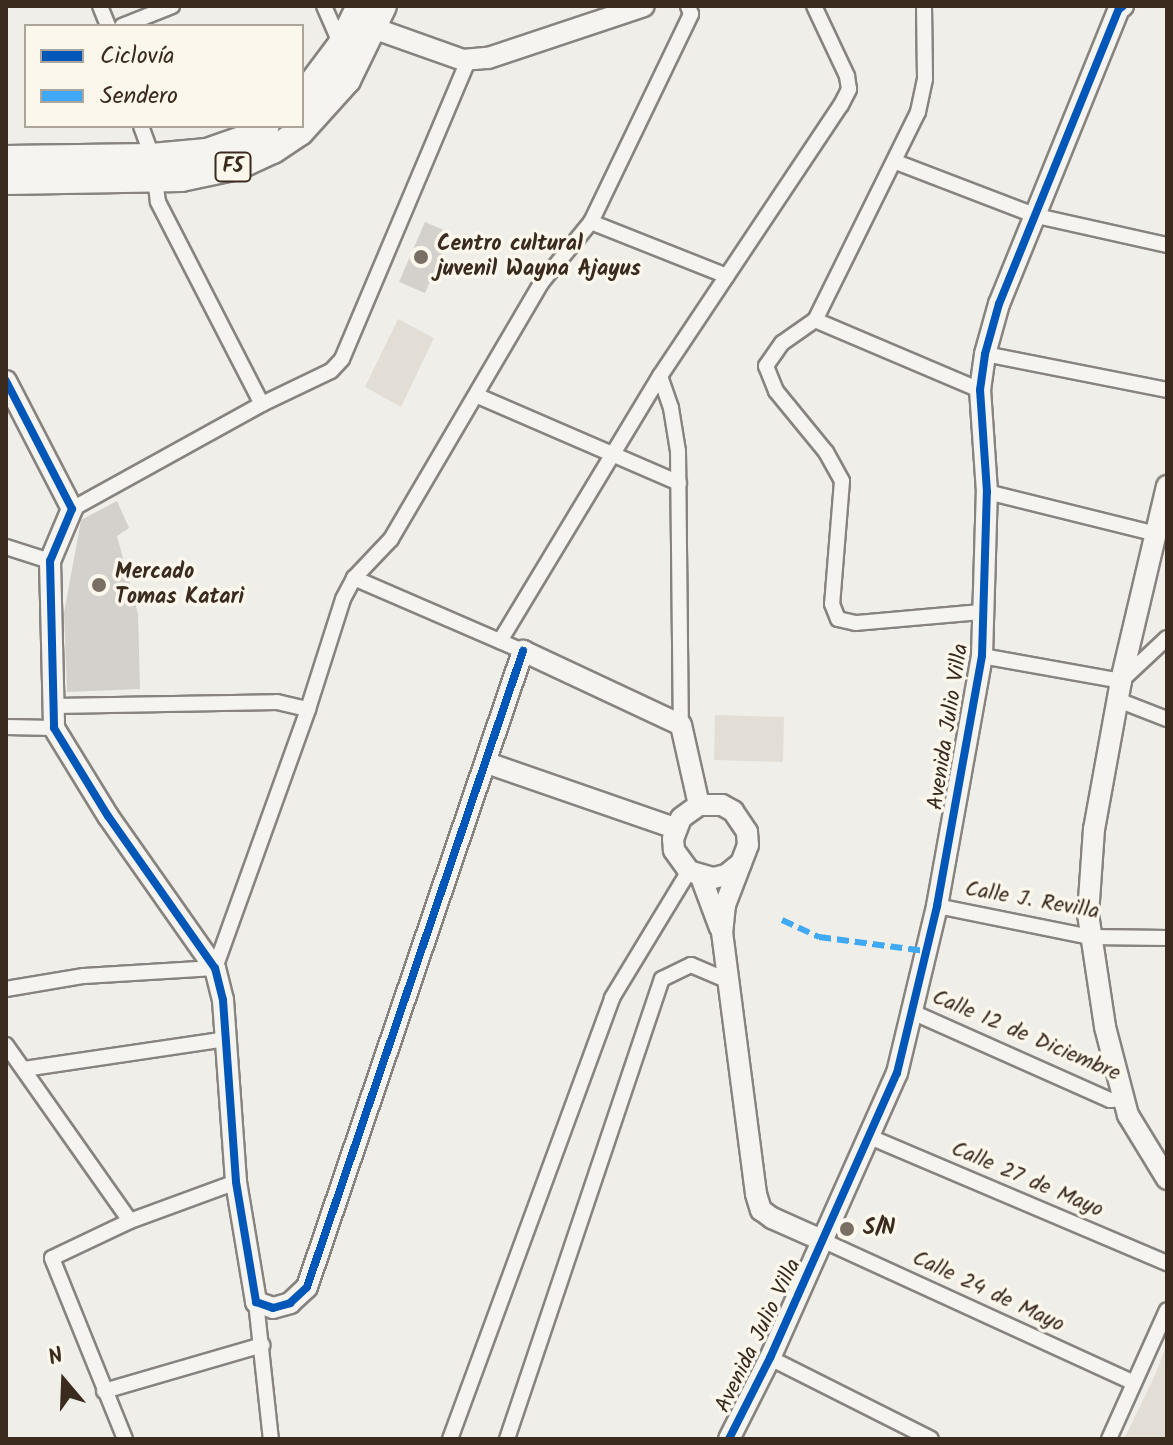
<!DOCTYPE html>
<html>
<head>
<meta charset="utf-8">
<style>
  body { margin:0 }
  #map { position:relative; width:1173px; height:1445px; overflow:hidden; background:#f0eee8; font-family:Kalam,sans-serif }
  div>[style] { position:absolute }
  [style*='--x'] { left:calc(var(--x)*1px); top:calc(var(--y)*1px); width:calc(var(--w)*1px); rotate:calc(var(--a)*1deg) }
  .built>* { inset:0; background:#e3ded5 }
  .building>* { inset:0; background:#d4d1cc }
  .roads { filter:drop-shadow(2px 0 #88837e) drop-shadow(-2px 0 #88837e) drop-shadow(0 2px #88837e) drop-shadow(0 -2px #88837e) }
  .street>* { height:14px; margin:-7px; padding:0 7px; transform-origin:7px; border-radius:7px; background:#f5f4f0 }
  .secondary>* { height:20px; margin:-10px; padding:0 10px; transform-origin:10px; border-radius:10px; background:#f5f4f0 }
  .highway>* { height:26px; margin:-13px; padding:0 13px; transform-origin:13px; border-radius:13px; background:#f5f4f0 }
  .quiet>* { height:6px; margin-top:-3px; transform-origin:0; background:repeating-linear-gradient(90deg,#3fa9f5 0 12px,transparent 0 18px) }
  .cycleway>* { height:8px; margin:-4px; padding:0 4px; transform-origin:4px; border-radius:4px; background:#0057b8 }
  .dots>* { width:22px; height:22px; translate:-50% -50%; box-sizing:border-box; border:4px solid #fbf7ec; border-radius:50% }
  span { translate:-50% -50%; white-space:nowrap; text-align:center; line-height:1.15; -webkit-text-stroke:7px #fbf7ec; paint-order:stroke }
  .shield-label span { padding:2px 6px; background:#fbf7ec; border:2px solid; border-radius:6px; -webkit-text-stroke-width:0 }
  .shield-label { font-size:20px; color:#3b2a1e; font-weight:700 }
  .poi-label { font-size:22px; color:#3b2a1e; font-weight:700 }
  .left { translate:0 -50%; text-align:left }
  .street-label { font-size:22px; color:#3b2a1e }
  .frame { position:absolute; inset:0; border:8px solid #3b2a1e; pointer-events:none }
  .legend { position:absolute; left:24px; top:24px; width:280px; height:104px; box-sizing:border-box; background:#fbf7ec; border:2px solid #aea59a; margin:0; padding:10px 14px; list-style:none; font-size:24px; color:#3b2a1e }
  .legend li { display:flex; align-items:center; gap:16px; height:40px }
  .legend b { width:40px; border:2px solid #aea59a }
  .north { position:absolute; left:24px; top:1341px; width:80px; height:80px; -webkit-text-stroke:6px #fbf7ec; paint-order:stroke; rotate:341deg; font-size:22px; font-weight:700; line-height:32px; text-align:center; color:#3b2a1e }
  .north::after { content:''; display:block; margin:auto; width:28px; height:36px; background:#3b2a1e; clip-path:polygon(50% 0,100% 100%,50% 72%,0 100%) }
</style>
</head>
<body>
<div id="map">
  <div class="built">
    <div style="clip-path:polygon(398px 319px,434px 338px,401px 407px,365px 387px)"></div>
    <div style="clip-path:polygon(715px 715px,784px 717px,783px 762px,714px 760px)"></div>
    <div style="clip-path:polygon(1167px 1343px,1167px 1439px,1124px 1439px,1156px 1373px)"></div>
  </div>
  <div class="building">
    <div style="clip-path:polygon(425px 222px,451px 233px,425px 293px,399px 282px)"></div>
    <div style="clip-path:polygon(117px 501px,129px 528px,117px 536px,138px 614px,140px 689px,67px 692px,64px 613px,81px 520px)"></div>
  </div>
  <div class="roads">
    <div class="street">
      <div style="--x:100;--y:6;--w:22;--a:68"></div>
      <div style="--x:324;--y:6;--w:43;--a:66.4"></div>
      <div style="--x:924;--y:6;--w:73;--a:89.2"></div>
      <div style="--x:925;--y:79;--w:34;--a:102"></div>
      <div style="--x:918;--y:112;--w:232;--a:116.3"></div>
      <div style="--x:815;--y:320;--w:40;--a:145.1"></div>
      <div style="--x:782;--y:343;--w:28;--a:125"></div>
      <div style="--x:766;--y:366;--w:27;--a:68"></div>
      <div style="--x:776;--y:391;--w:79;--a:50.7"></div>
      <div style="--x:826;--y:452;--w:33;--a:61"></div>
      <div style="--x:842;--y:481;--w:123;--a:94.6"></div>
      <div style="--x:832;--y:604;--w:16;--a:68"></div>
      <div style="--x:838;--y:619;--w:18;--a:13"></div>
      <div style="--x:856;--y:623;--w:127;--a:-5"></div>
      <div style="--x:122;--y:26;--w:54;--a:-21.8"></div>
      <div style="--x:141;--y:126;--w:33;--a:70"></div>
      <div style="--x:152;--y:157;--w:45;--a:82.4"></div>
      <div style="--x:158;--y:202;--w:227;--a:62.8"></div>
      <div style="--x:896;--y:162;--w:151;--a:21"></div>
      <div style="--x:1037;--y:216;--w:133;--a:12.6"></div>
      <div style="--x:591;--y:222;--w:146;--a:21.7"></div>
      <div style="--x:815;--y:320;--w:179;--a:23"></div>
      <div style="--x:985;--y:354;--w:186;--a:11.2"></div>
      <div style="--x:660;--y:376;--w:34;--a:71"></div>
      <div style="--x:671;--y:408;--w:44;--a:80.8"></div>
      <div style="--x:678;--y:451;--w:274;--a:89.4"></div>
      <div style="--x:478;--y:396;--w:219;--a:23.4"></div>
      <div style="--x:987;--y:492;--w:175;--a:13.9"></div>
      <div style="--x:72;--y:509;--w:217;--a:-28.9"></div>
      <div style="--x:262;--y:404;--w:76;--a:-25.6"></div>
      <div style="--x:331;--y:371;--w:16;--a:-47"></div>
      <div style="--x:342;--y:359;--w:324;--a:-67.1"></div>
      <div style="--x:6;--y:547;--w:46;--a:17.7"></div>
      <div style="--x:354;--y:578;--w:184;--a:23.4"></div>
      <div style="--x:500;--y:641;--w:310;--a:-58.9"></div>
      <div style="--x:660;--y:376;--w:326;--a:-56.3"></div>
      <div style="--x:841;--y:105;--w:18;--a:-63"></div>
      <div style="--x:849;--y:89;--w:13;--a:-99"></div>
      <div style="--x:847;--y:76;--w:77;--a:-115.2"></div>
      <div style="--x:982;--y:656;--w:141;--a:10.2"></div>
      <div style="--x:1121;--y:681;--w:63;--a:-43.1"></div>
      <div style="--x:1118;--y:700;--w:53;--a:21.2"></div>
      <div style="--x:55;--y:706;--w:222;--a:-1"></div>
      <div style="--x:277;--y:702;--w:32;--a:13"></div>
      <div style="--x:6;--y:727;--w:48;--a:1.2"></div>
      <div style="--x:937;--y:906;--w:157;--a:11.4"></div>
      <div style="--x:1091;--y:937;--w:76;--a:0.8"></div>
      <div style="--x:6;--y:989;--w:79;--a:-9.5"></div>
      <div style="--x:84;--y:976;--w:131;--a:-3.5"></div>
      <div style="--x:215;--y:968;--w:275;--a:-70.2"></div>
      <div style="--x:308;--y:709;--w:115;--a:-72.3"></div>
      <div style="--x:343;--y:599;--w:24;--a:-62"></div>
      <div style="--x:354;--y:578;--w:54;--a:-46.5"></div>
      <div style="--x:391;--y:539;--w:298;--a:-59.6"></div>
      <div style="--x:542;--y:282;--w:77;--a:-50.8"></div>
      <div style="--x:591;--y:222;--w:231;--a:-64.3"></div>
      <div style="--x:691;--y:14;--w:9;--a:-111"></div>
      <div style="--x:910;--y:1011;--w:219;--a:24"></div>
      <div style="--x:1110;--y:1100;--w:14;--a:-4"></div>
      <div style="--x:6;--y:1045;--w:215;--a:54.8"></div>
      <div style="--x:130;--y:1221;--w:113;--a:-20.2"></div>
      <div style="--x:24;--y:1069;--w:204;--a:-8.4"></div>
      <div style="--x:870;--y:1137;--w:323;--a:23"></div>
      <div style="--x:824;--y:1241;--w:341;--a:24.6"></div>
      <div style="--x:256;--y:1302;--w:138;--a:83.8"></div>
      <div style="--x:770;--y:1358;--w:180;--a:26.7"></div>
      <div style="--x:104;--y:1391;--w:165;--a:-16.2"></div>
      <div style="--x:125;--y:1439;--w:195;--a:-112"></div>
      <div style="--x:52;--y:1258;--w:86;--a:-25.4"></div>
      <div style="--x:450;--y:1439;--w:470;--a:-69.8"></div>
      <div style="--x:612;--y:998;--w:149;--a:-58.8"></div>
      <div style="--x:507;--y:1439;--w:485;--a:-71.4"></div>
      <div style="--x:662;--y:979;--w:32;--a:-26"></div>
      <div style="--x:691;--y:965;--w:39;--a:23"></div>
      <div style="--x:1109;--y:1439;--w:141;--a:-65.8"></div>
    </div>
    <div class="secondary">
      <div style="--x:373;--y:28;--w:96;--a:19.6"></div>
      <div style="--x:463;--y:60;--w:25;--a:-5"></div>
      <div style="--x:488;--y:58;--w:164;--a:-18.4"></div>
      <div style="--x:6;--y:381;--w:144;--a:62.7"></div>
      <div style="--x:72;--y:509;--w:56;--a:112.9"></div>
      <div style="--x:50;--y:561;--w:167;--a:88.6"></div>
      <div style="--x:54;--y:728;--w:103;--a:58.5"></div>
      <div style="--x:108;--y:816;--w:186;--a:54.9"></div>
      <div style="--x:215;--y:968;--w:33;--a:76"></div>
      <div style="--x:223;--y:1000;--w:182;--a:85.9"></div>
      <div style="--x:236;--y:1182;--w:122;--a:80.5"></div>
      <div style="--x:256;--y:1302;--w:18;--a:19"></div>
      <div style="--x:273;--y:1308;--w:18;--a:-16"></div>
      <div style="--x:290;--y:1303;--w:23;--a:-43"></div>
      <div style="--x:307;--y:1287;--w:672;--a:-71.24"></div>
      <div style="--x:523;--y:651;--w:174;--a:25.1"></div>
      <div style="--x:681;--y:725;--w:82;--a:77.3"></div>
      <div style="--x:1167;--y:486;--w:200;--a:103.3"></div>
      <div style="--x:1121;--y:681;--w:150;--a:100.3"></div>
      <div style="--x:1094;--y:829;--w:85;--a:94"></div>
      <div style="--x:1088;--y:914;--w:114;--a:81.4"></div>
      <div style="--x:1105;--y:1027;--w:91;--a:75.4"></div>
      <div style="--x:1128;--y:1115;--w:75;--a:58.6"></div>
      <div style="--x:487;--y:763;--w:199;--a:19.1"></div>
      <div style="--x:741;--y:863;--w:19;--a:141"></div>
      <div style="--x:726;--y:875;--w:13;--a:167"></div>
      <div style="--x:713;--y:878;--w:25;--a:-164"></div>
      <div style="--x:689;--y:871;--w:26;--a:-126"></div>
      <div style="--x:674;--y:850;--w:11;--a:-95"></div>
      <div style="--x:673;--y:839;--w:22;--a:-69"></div>
      <div style="--x:681;--y:818;--w:22;--a:-36"></div>
      <div style="--x:699;--y:805;--w:23;--a:0"></div>
      <div style="--x:722;--y:805;--w:13;--a:29"></div>
      <div style="--x:733;--y:811;--w:25;--a:56"></div>
      <div style="--x:747;--y:832;--w:13;--a:86"></div>
      <div style="--x:748;--y:845;--w:64;--a:111"></div>
      <div style="--x:725;--y:905;--w:27;--a:96"></div>
      <div style="--x:722;--y:932;--w:264;--a:82.6"></div>
      <div style="--x:756;--y:1194;--w:17;--a:73"></div>
      <div style="--x:761;--y:1210;--w:14;--a:36"></div>
      <div style="--x:772;--y:1218;--w:57;--a:23.9"></div>
      <div style="--x:701;--y:877;--w:54;--a:69.6"></div>
      <div style="--x:729;--y:1439;--w:91;--a:-63.2"></div>
      <div style="--x:770;--y:1358;--w:312;--a:-66"></div>
      <div style="--x:897;--y:1073;--w:172;--a:-76.5"></div>
      <div style="--x:937;--y:906;--w:254;--a:-79.8"></div>
      <div style="--x:982;--y:656;--w:164;--a:-88.3"></div>
      <div style="--x:987;--y:492;--w:102;--a:-93.9"></div>
      <div style="--x:980;--y:390;--w:36;--a:-82"></div>
      <div style="--x:985;--y:354;--w:52;--a:-74.4"></div>
      <div style="--x:999;--y:304;--w:318;--a:-67.9"></div>
      <div style="--x:1119;--y:9;--w:5;--a:-37"></div>
    </div>
    <div class="highway">
      <div style="--x:302;--y:97;--w:65;--a:-53.1"></div>
      <div style="--x:341;--y:45;--w:43;--a:-64"></div>
      <div style="--x:6;--y:159;--w:146;--a:-0.8"></div>
      <div style="--x:152;--y:157;--w:55;--a:-5.2"></div>
      <div style="--x:207;--y:152;--w:46;--a:-19.2"></div>
      <div style="--x:250;--y:137;--w:19;--a:-35"></div>
      <div style="--x:6;--y:181;--w:175;--a:-1"></div>
      <div style="--x:181;--y:178;--w:58;--a:-11.9"></div>
      <div style="--x:238;--y:166;--w:38;--a:-25"></div>
      <div style="--x:273;--y:150;--w:32;--a:-34"></div>
      <div style="--x:300;--y:132;--w:70;--a:-47.9"></div>
      <div style="--x:347;--y:80;--w:82;--a:-64.1"></div>
    </div>
  </div>
  <div class="quiet">
    <div style="--x:782;--y:920;--w:41;--a:24.7"></div>
    <div style="--x:819;--y:937;--w:107;--a:7.5"></div>
  </div>
  <div class="cycleway">
    <div style="--x:6;--y:381;--w:144;--a:62.7"></div>
    <div style="--x:72;--y:509;--w:56;--a:112.9"></div>
    <div style="--x:50;--y:561;--w:167;--a:88.6"></div>
    <div style="--x:54;--y:728;--w:103;--a:58.5"></div>
    <div style="--x:108;--y:816;--w:186;--a:54.9"></div>
    <div style="--x:215;--y:968;--w:33;--a:76"></div>
    <div style="--x:223;--y:1000;--w:182;--a:85.9"></div>
    <div style="--x:236;--y:1182;--w:122;--a:80.5"></div>
    <div style="--x:256;--y:1302;--w:18;--a:19"></div>
    <div style="--x:273;--y:1308;--w:18;--a:-16"></div>
    <div style="--x:290;--y:1303;--w:23;--a:-43"></div>
    <div style="--x:307;--y:1287;--w:672;--a:-71.24"></div>
    <div style="--x:729;--y:1439;--w:91;--a:-63.2"></div>
    <div style="--x:770;--y:1358;--w:312;--a:-66"></div>
    <div style="--x:897;--y:1073;--w:172;--a:-76.5"></div>
    <div style="--x:937;--y:906;--w:254;--a:-79.8"></div>
    <div style="--x:982;--y:656;--w:164;--a:-88.3"></div>
    <div style="--x:987;--y:492;--w:102;--a:-93.9"></div>
    <div style="--x:980;--y:390;--w:36;--a:-82"></div>
    <div style="--x:985;--y:354;--w:52;--a:-74.4"></div>
    <div style="--x:999;--y:304;--w:318;--a:-67.9"></div>
    <div style="--x:1119;--y:9;--w:5;--a:-37"></div>
  </div>
  <div class="dots">
    <div style="left:421px;top:257px;background:#7a6f65"></div>
    <div style="left:99px;top:585px;background:#7a6f65"></div>
    <div style="left:847px;top:1229px;background:#7a6f65"></div>
  </div>
  <div class="shield-label">
    <span style="left:233px;top:167px">F5</span>
  </div>
  <div class="poi-label">
    <span class="left" style="left:437px;top:257px">Centro cultural<br>juvenil Wayna Ajayus</span>
    <span class="left" style="left:115px;top:585px">Mercado<br>Tomas Katari</span>
    <span class="left" style="left:863px;top:1229px">S/N</span>
  </div>
  <div class="street-label">
    <span style="left:949px;top:727px;rotate:-81deg">Avenida Julio Villa</span>
    <span style="left:1032px;top:901px;rotate:10deg">Calle J. Revilla</span>
    <span style="left:1026px;top:1036px;rotate:23deg">Calle 12 de Diciembre</span>
    <span style="left:1027px;top:1180px;rotate:23deg">Calle 27 de Mayo</span>
    <span style="left:988px;top:1292px;rotate:25deg">Calle 24 de Mayo</span>
    <span style="left:759px;top:1336px;rotate:-64deg">Avenida Julio Villa</span>
  </div>
  <div class="frame"></div>
  <ul class="legend">
  <li><b style="height:10px;background:#0057b8"></b>Ciclovía</li>
  <li><b style="height:10px;background:#3fa9f5"></b>Sendero</li>
  </ul>
  <div class="north">N</div>
</div>
</body>
</html>
